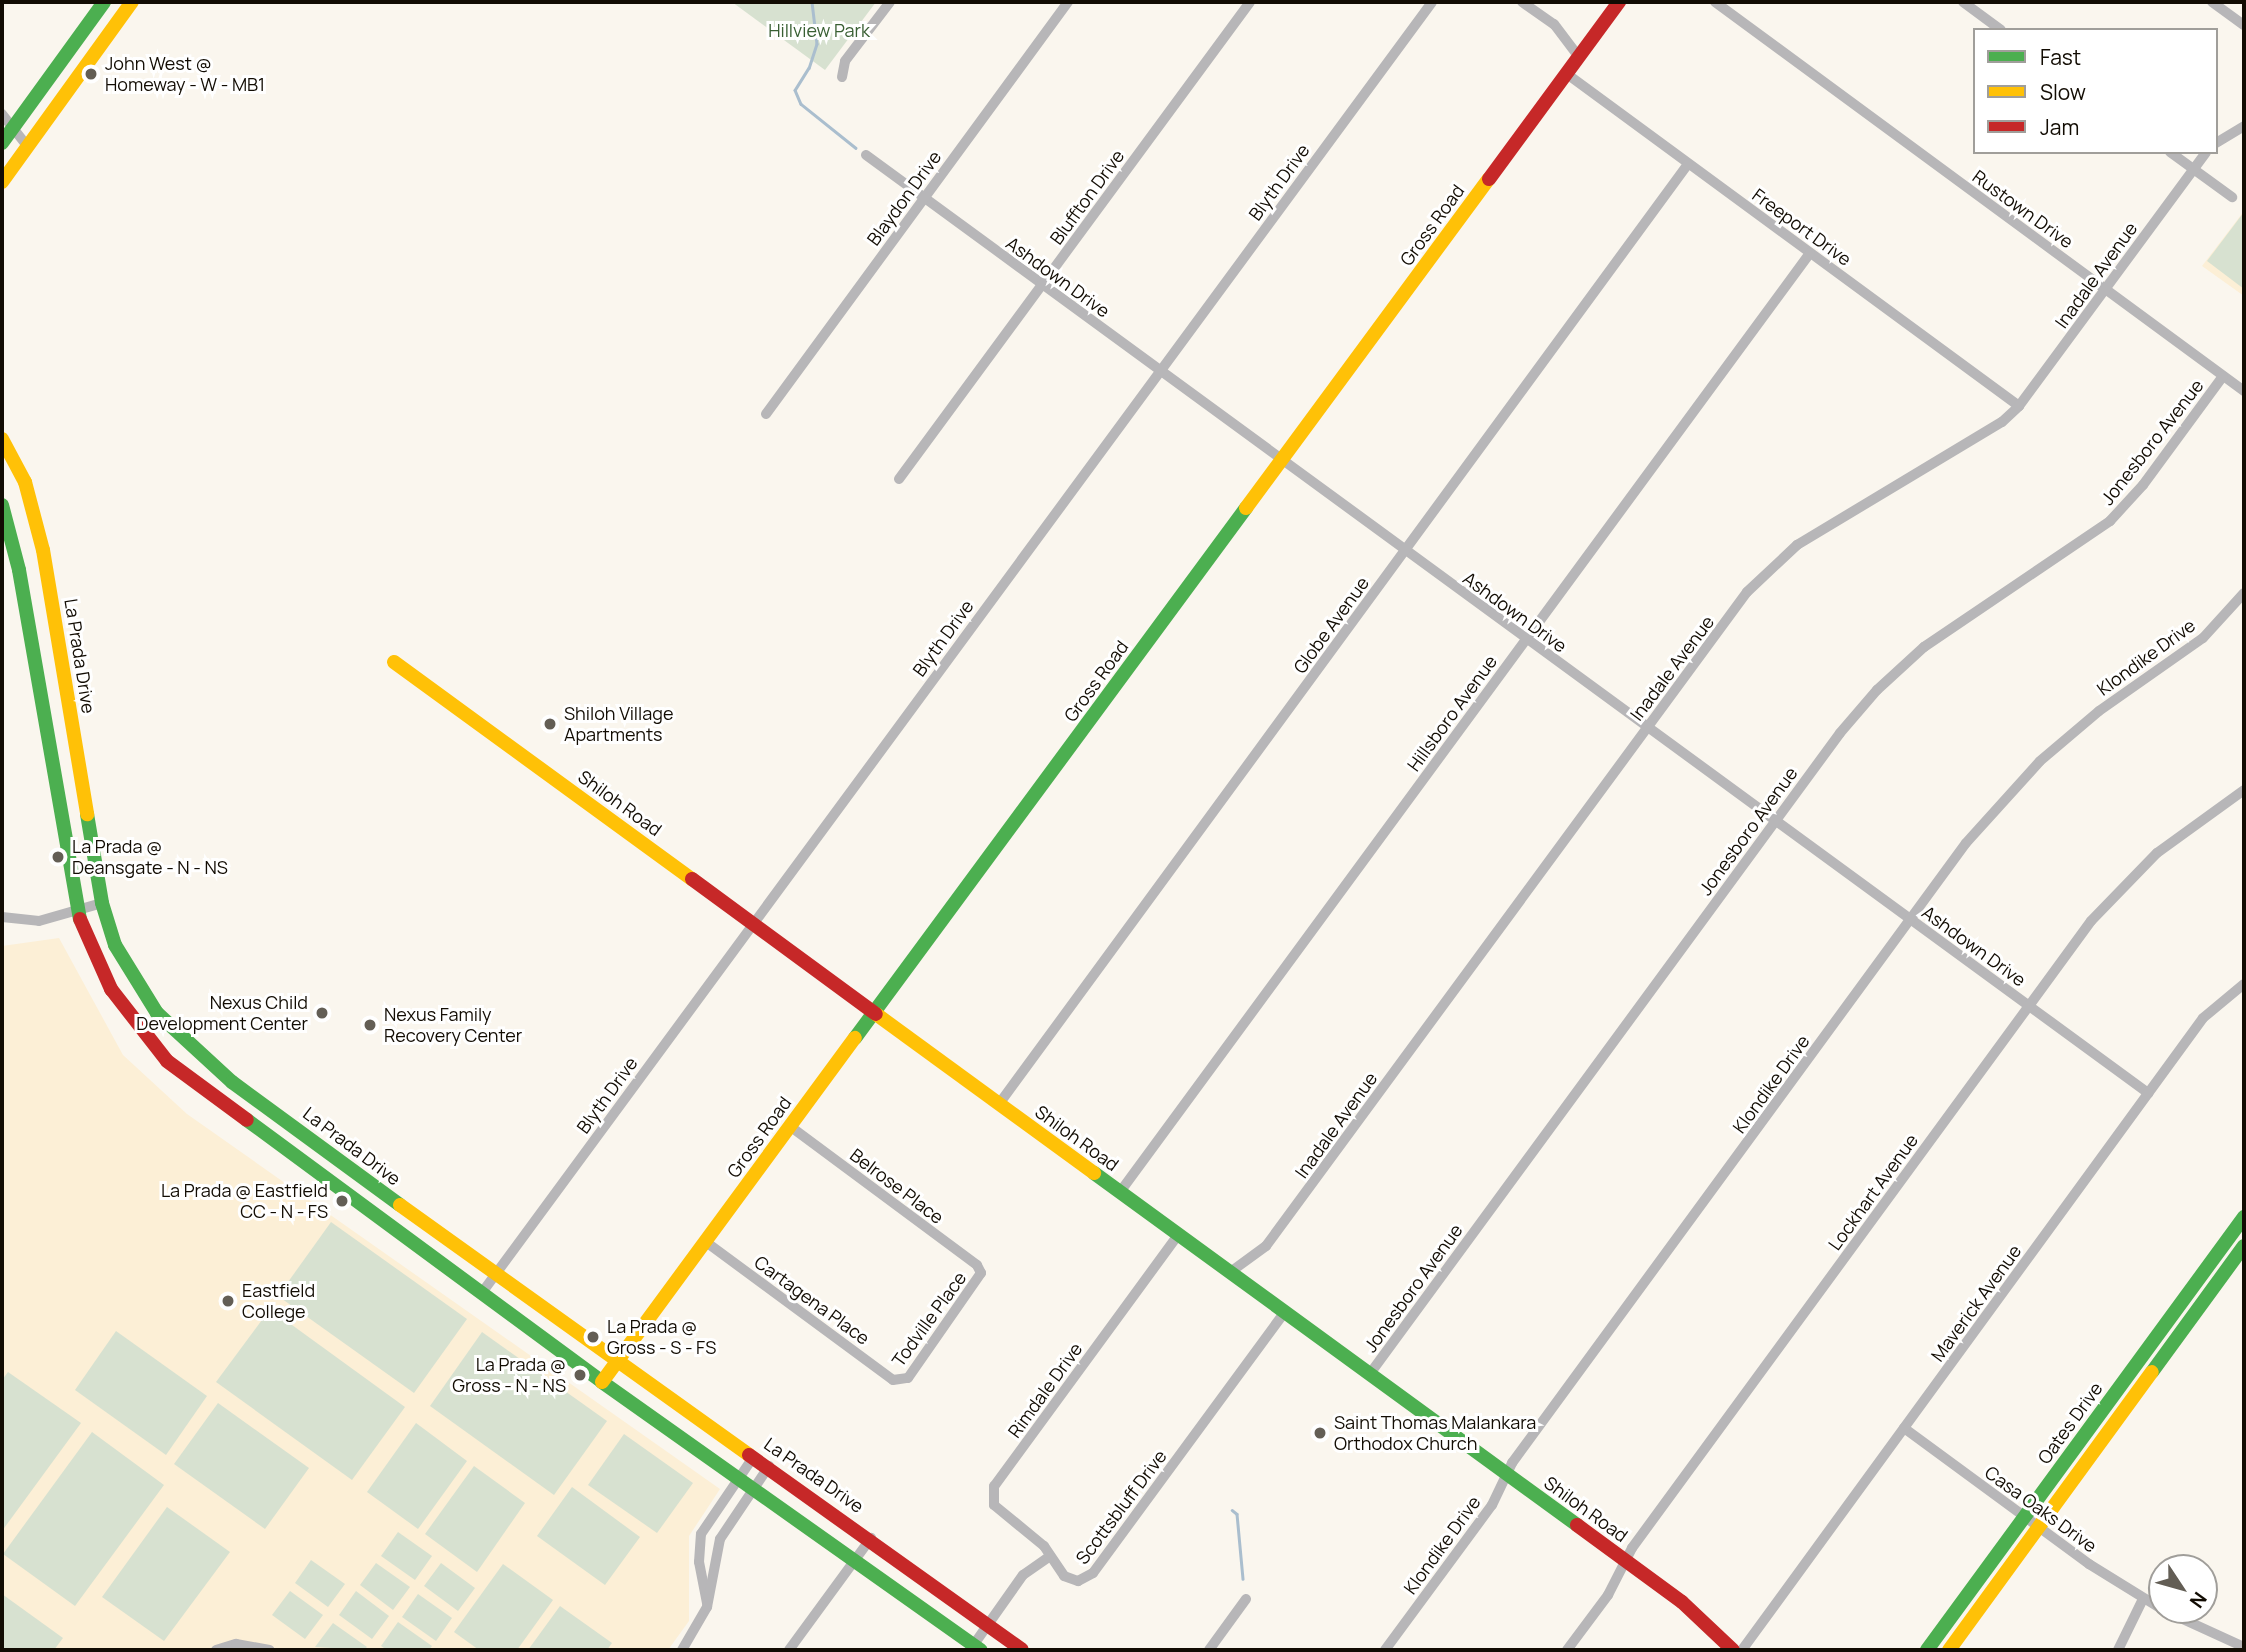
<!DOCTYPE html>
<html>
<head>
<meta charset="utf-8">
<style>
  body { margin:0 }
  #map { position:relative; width:2246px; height:1652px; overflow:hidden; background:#faf6ee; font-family:Manrope,sans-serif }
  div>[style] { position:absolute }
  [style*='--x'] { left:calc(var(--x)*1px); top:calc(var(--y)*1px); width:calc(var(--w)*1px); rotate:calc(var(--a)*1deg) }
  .built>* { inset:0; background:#fcefd6 }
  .green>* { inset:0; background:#d7e1d0 }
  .stream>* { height:2.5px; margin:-1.25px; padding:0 1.25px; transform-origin:1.25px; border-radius:1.25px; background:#aabece }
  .street>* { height:10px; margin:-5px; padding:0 5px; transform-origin:5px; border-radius:5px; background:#b7b6b8 }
  .fast>* { height:14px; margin:-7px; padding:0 7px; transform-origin:7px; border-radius:7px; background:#4caf50 }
  .slow>* { height:14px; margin:-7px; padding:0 7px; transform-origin:7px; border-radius:7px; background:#ffc107 }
  .jam>* { height:14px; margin:-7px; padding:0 7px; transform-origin:7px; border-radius:7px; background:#c62828 }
  .dots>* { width:19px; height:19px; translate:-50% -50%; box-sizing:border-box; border:4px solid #fff; border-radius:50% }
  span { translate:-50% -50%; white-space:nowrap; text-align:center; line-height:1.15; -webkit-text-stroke:6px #fff; paint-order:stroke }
  .park-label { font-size:18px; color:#395f33 }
  .poi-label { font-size:18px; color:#120c03 }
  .left { translate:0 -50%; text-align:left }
  .right { translate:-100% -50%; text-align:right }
  .street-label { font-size:18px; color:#120c03 }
  .frame { position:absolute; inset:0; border:4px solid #120c03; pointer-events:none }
  .legend { position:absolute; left:1973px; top:28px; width:245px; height:126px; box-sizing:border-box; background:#fff; border:2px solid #a09e9a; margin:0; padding:9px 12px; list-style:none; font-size:21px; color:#120c03 }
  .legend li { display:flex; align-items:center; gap:14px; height:35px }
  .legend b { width:35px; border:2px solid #a09e9a }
  .north { position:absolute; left:2148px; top:1554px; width:70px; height:70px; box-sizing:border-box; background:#fff; border:2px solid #a09e9a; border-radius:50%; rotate:126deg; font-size:19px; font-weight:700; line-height:28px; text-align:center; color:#120c03 }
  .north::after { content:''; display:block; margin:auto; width:24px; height:32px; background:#635e55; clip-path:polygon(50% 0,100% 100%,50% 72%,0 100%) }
</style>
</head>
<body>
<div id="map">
  <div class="built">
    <div style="clip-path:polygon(2244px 211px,2244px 296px,2202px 266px)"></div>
    <div style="clip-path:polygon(59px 938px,123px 1055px,187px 1114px,720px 1489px,689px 1536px,689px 1621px,668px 1650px,2px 1650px,2px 946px)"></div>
  </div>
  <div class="green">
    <div style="clip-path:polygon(732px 2px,876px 2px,825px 70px)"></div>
    <div style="clip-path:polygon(2244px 212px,2244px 289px,2207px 261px)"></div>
    <div style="clip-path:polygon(331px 1222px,467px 1319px,414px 1393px,278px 1296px)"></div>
    <div style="clip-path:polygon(270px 1309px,405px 1407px,352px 1480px,216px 1382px)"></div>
    <div style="clip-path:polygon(116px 1331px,207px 1396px,166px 1455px,75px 1390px)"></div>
    <div style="clip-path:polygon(482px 1332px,607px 1421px,554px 1495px,430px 1406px)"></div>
    <div style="clip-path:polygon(8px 1372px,81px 1423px,2px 1531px,2px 1380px)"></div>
    <div style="clip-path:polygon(218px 1403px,309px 1468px,265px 1529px,174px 1464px)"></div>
    <div style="clip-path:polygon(416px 1423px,467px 1461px,418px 1529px,367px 1492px)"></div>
    <div style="clip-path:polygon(92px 1432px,164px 1485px,75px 1606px,3px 1554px)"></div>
    <div style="clip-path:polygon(624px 1434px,693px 1483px,657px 1533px,588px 1485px)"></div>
    <div style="clip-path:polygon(474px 1466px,525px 1503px,477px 1572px,425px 1534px)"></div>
    <div style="clip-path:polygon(572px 1487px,640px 1537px,605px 1585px,537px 1536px)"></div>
    <div style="clip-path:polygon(167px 1507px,230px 1552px,164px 1641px,102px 1597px)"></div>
    <div style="clip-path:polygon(398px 1532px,432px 1556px,415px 1580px,381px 1556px)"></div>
    <div style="clip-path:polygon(311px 1560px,345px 1584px,328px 1607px,295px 1583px)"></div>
    <div style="clip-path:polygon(376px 1563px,410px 1587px,393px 1610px,360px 1585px)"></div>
    <div style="clip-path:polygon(441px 1563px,475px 1588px,458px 1611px,424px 1586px)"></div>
    <div style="clip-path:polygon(503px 1564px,553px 1600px,517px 1650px,479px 1650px,454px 1632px)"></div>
    <div style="clip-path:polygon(290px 1591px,323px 1615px,305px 1639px,272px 1615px)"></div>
    <div style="clip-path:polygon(356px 1591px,389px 1616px,372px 1639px,339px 1615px)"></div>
    <div style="clip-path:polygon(2px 1594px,63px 1638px,54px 1650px,2px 1650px)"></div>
    <div style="clip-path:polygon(418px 1594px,452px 1618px,436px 1641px,402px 1617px)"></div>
    <div style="clip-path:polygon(560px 1606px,612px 1643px,607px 1650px,528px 1650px)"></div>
    <div style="clip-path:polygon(398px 1622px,432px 1646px,429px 1650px,387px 1650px,381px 1646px)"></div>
    <div style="clip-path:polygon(333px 1623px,367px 1647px,364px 1650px,315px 1647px)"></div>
  </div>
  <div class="stream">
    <div style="--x:812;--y:2;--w:42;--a:83.2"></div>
    <div style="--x:817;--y:44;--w:25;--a:108"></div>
    <div style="--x:809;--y:68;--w:26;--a:122"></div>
    <div style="--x:795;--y:90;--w:15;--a:67"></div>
    <div style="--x:801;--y:104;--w:70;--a:38.7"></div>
    <div style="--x:1232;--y:1510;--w:6;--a:39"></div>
    <div style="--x:1237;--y:1514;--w:65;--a:84.7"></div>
  </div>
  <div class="street">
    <div style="--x:1522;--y:2;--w:39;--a:35"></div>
    <div style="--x:1554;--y:24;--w:41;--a:52.9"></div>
    <div style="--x:1715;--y:2;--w:657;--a:36.33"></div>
    <div style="--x:1963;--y:2;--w:47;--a:36.4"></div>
    <div style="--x:2212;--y:2;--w:39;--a:36"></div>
    <div style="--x:1567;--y:74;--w:561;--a:36.3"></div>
    <div style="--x:842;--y:77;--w:16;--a:-79"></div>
    <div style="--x:845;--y:61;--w:74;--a:-52.7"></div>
    <div style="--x:2;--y:114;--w:42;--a:51.8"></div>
    <div style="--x:2216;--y:143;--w:33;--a:-31"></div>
    <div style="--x:2170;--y:152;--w:77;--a:36"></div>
    <div style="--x:866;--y:155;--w:1589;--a:36.19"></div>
    <div style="--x:766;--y:414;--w:511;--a:-53.76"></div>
    <div style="--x:899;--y:479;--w:592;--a:-53.65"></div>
    <div style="--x:2;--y:917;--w:37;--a:6"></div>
    <div style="--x:39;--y:921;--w:66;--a:-15.9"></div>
    <div style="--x:999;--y:1104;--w:1165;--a:-53.76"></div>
    <div style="--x:1120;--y:1192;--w:1165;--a:-53.69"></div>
    <div style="--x:1178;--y:1235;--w:311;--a:126.2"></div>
    <div style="--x:994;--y:1486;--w:19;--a:90"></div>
    <div style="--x:994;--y:1505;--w:65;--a:39.4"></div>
    <div style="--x:1044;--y:1546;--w:36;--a:56"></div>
    <div style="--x:1064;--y:1576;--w:15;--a:20"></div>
    <div style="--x:1078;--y:1581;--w:17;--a:-28"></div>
    <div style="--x:1093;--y:1573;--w:323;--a:-53.7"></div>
    <div style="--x:706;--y:1242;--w:232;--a:36.4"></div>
    <div style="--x:893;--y:1380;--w:15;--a:-8"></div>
    <div style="--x:908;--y:1378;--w:128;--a:-55.2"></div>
    <div style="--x:981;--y:1273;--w:9;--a:-117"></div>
    <div style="--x:977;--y:1265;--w:232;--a:-143.4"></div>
    <div style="--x:1229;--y:1273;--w:46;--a:-36.1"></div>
    <div style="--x:1266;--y:1246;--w:812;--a:-53.67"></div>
    <div style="--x:1747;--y:592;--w:69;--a:-43.2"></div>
    <div style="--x:1797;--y:545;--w:239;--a:-31"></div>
    <div style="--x:2002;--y:422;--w:23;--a:-43"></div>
    <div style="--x:2019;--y:406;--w:315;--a:-53.6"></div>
    <div style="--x:481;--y:1294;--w:1604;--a:-53.64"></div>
    <div style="--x:1369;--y:1375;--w:796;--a:-53.73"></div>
    <div style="--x:1840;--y:733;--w:57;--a:-49.3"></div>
    <div style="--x:1877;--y:690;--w:64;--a:-42.5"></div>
    <div style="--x:1924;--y:647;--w:225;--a:-34.1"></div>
    <div style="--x:2110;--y:521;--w:49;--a:-47.5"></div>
    <div style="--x:2143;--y:485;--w:135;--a:-53.7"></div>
    <div style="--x:1904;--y:1428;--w:230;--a:36.3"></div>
    <div style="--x:2089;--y:1564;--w:86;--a:31.7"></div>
    <div style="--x:707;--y:1603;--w:42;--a:-101"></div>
    <div style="--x:699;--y:1562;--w:28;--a:-86"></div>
    <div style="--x:701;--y:1534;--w:94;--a:-55.8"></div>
    <div style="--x:2163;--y:1610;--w:89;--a:24.6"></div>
    <div style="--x:216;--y:1650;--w:21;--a:-17"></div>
    <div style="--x:236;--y:1644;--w:34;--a:10"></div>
    <div style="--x:682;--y:1650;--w:50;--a:-59.8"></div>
    <div style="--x:707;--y:1607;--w:69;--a:-79.2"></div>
    <div style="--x:720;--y:1539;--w:88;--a:-56.1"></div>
    <div style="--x:789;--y:1650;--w:139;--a:-53.8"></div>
    <div style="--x:970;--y:1650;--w:92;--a:-54.8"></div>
    <div style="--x:1023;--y:1575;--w:33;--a:-35"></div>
    <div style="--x:1209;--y:1650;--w:63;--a:-54"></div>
    <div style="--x:1385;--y:1650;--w:180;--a:-53.6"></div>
    <div style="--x:1492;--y:1505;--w:47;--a:-64.5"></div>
    <div style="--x:1512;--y:1463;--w:768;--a:-53.79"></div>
    <div style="--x:1966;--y:843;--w:110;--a:-47.9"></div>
    <div style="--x:2040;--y:761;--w:77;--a:-40.3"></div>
    <div style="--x:2099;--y:711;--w:127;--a:-35.1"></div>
    <div style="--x:2203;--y:638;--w:61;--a:-47.7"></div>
    <div style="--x:1567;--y:1650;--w:69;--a:-53.3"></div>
    <div style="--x:1608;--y:1595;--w:53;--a:-62.9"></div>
    <div style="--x:1632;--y:1548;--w:777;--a:-53.79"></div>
    <div style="--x:2091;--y:921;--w:95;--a:-45.9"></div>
    <div style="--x:2157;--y:853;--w:107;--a:-35.9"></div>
    <div style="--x:1742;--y:1650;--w:782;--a:-53.89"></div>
    <div style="--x:2203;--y:1018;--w:53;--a:-39.7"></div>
    <div style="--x:2118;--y:1650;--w:57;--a:-63.9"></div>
  </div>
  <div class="fast">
    <div style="--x:2;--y:143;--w:174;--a:-54.1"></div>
    <div style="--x:2;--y:505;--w:67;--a:75.3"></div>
    <div style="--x:19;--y:570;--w:354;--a:80.1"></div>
    <div style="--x:87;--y:814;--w:90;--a:80.4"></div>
    <div style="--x:102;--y:903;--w:44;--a:72.8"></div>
    <div style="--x:115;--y:945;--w:80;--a:58.3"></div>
    <div style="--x:157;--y:1013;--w:102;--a:42.6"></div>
    <div style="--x:232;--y:1082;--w:208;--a:36.2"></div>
    <div style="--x:855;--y:1038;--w:659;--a:-53.58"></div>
    <div style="--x:247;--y:1120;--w:441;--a:36.4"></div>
    <div style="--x:602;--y:1382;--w:464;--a:35.3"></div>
    <div style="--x:1094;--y:1173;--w:598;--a:36.08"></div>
    <div style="--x:2152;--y:1372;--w:156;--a:-53.9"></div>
    <div style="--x:1927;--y:1650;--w:537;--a:-53.79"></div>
  </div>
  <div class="slow">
    <div style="--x:2;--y:182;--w:222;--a:-54.2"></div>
    <div style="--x:2;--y:439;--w:49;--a:61.9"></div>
    <div style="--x:25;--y:482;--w:70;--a:75.2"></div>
    <div style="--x:43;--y:550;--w:268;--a:80.5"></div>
    <div style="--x:1246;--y:508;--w:409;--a:-53.6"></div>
    <div style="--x:394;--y:662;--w:369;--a:36.1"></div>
    <div style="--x:876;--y:1014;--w:270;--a:36.1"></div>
    <div style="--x:400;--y:1205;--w:429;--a:35.6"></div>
    <div style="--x:602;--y:1382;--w:427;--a:-53.7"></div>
    <div style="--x:1949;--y:1650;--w:344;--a:-53.9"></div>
  </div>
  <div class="jam">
    <div style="--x:1489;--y:179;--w:220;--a:-53.7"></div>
    <div style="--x:692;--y:879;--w:228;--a:36.3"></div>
    <div style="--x:80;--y:919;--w:77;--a:66.1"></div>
    <div style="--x:111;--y:989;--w:91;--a:52.1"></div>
    <div style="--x:167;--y:1061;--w:99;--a:36.4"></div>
    <div style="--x:749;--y:1455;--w:335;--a:35.5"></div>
    <div style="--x:1577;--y:1525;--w:130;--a:36.3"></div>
    <div style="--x:1682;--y:1602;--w:70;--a:43.3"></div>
  </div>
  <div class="dots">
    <div style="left:91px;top:74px;background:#635e55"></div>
    <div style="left:550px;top:724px;background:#635e55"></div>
    <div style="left:58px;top:857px;background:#635e55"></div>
    <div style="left:322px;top:1013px;background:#635e55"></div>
    <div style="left:370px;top:1025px;background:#635e55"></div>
    <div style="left:342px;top:1201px;background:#635e55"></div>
    <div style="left:228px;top:1301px;background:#635e55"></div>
    <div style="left:593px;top:1337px;background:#635e55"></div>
    <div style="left:580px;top:1375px;background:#635e55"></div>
    <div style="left:1320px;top:1433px;background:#635e55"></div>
  </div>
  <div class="park-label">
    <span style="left:819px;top:30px">Hillview Park</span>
  </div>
  <div class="poi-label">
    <span class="left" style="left:105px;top:74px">John West @<br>Homeway - W - MB1</span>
    <span class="left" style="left:564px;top:724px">Shiloh Village<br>Apartments</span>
    <span class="left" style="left:72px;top:857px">La Prada @<br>Deansgate - N - NS</span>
    <span class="right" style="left:308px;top:1013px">Nexus Child<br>Development Center</span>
    <span class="left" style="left:384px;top:1025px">Nexus Family<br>Recovery Center</span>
    <span class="right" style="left:328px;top:1201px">La Prada @ Eastfield<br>CC - N - FS</span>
    <span class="left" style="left:242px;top:1301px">Eastfield<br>College</span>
    <span class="left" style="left:607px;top:1337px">La Prada @<br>Gross - S - FS</span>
    <span class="right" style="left:566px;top:1375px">La Prada @<br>Gross - N - NS</span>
    <span class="left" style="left:1334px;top:1433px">Saint Thomas Malankara<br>Orthodox Church</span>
  </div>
  <div class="street-label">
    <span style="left:1279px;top:182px;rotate:-54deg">Blyth Drive</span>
    <span style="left:1087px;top:197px;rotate:-54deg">Bluffton Drive</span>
    <span style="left:904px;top:198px;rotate:-54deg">Blaydon Drive</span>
    <span style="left:2023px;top:209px;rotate:36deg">Rustown Drive</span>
    <span style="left:1432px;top:225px;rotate:-54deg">Gross Road</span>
    <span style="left:1802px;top:227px;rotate:36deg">Freeport Drive</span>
    <span style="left:2096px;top:275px;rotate:-54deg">Inadale Avenue</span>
    <span style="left:1058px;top:277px;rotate:36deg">Ashdown Drive</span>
    <span style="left:2152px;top:442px;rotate:-52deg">Jonesboro Avenue</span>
    <span style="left:1515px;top:612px;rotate:36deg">Ashdown Drive</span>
    <span style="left:1331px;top:625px;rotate:-54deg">Globe Avenue</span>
    <span style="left:943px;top:638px;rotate:-54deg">Blyth Drive</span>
    <span style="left:80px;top:656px;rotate:81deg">La Prada Drive</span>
    <span style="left:2146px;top:657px;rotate:-36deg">Klondike Drive</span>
    <span style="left:1672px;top:668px;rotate:-53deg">Inadale Avenue</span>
    <span style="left:1096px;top:681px;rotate:-54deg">Gross Road</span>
    <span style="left:1452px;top:713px;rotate:-54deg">Hillsboro Avenue</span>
    <span style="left:620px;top:803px;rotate:36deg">Shiloh Road</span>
    <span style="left:1748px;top:831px;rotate:-54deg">Jonesboro Avenue</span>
    <span style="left:1974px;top:946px;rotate:36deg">Ashdown Drive</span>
    <span style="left:1771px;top:1084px;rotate:-54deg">Klondike Drive</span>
    <span style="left:607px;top:1095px;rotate:-54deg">Blyth Drive</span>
    <span style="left:1336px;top:1125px;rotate:-54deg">Inadale Avenue</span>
    <span style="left:759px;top:1137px;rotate:-54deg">Gross Road</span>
    <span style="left:1077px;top:1138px;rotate:36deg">Shiloh Road</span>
    <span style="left:352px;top:1146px;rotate:37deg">La Prada Drive</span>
    <span style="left:897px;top:1186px;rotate:37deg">Belrose Place</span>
    <span style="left:1873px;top:1192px;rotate:-54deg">Lockhart Avenue</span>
    <span style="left:1413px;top:1288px;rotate:-54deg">Jonesboro Avenue</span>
    <span style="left:812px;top:1300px;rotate:36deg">Cartagena Place</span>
    <span style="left:1976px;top:1303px;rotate:-54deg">Maverick Avenue</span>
    <span style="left:929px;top:1319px;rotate:-54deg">Todville Place</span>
    <span style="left:1045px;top:1390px;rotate:-54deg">Rimdale Drive</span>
    <span style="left:2070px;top:1423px;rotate:-54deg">Oates Drive</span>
    <span style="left:814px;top:1475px;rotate:35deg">La Prada Drive</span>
    <span style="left:1121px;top:1507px;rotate:-53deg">Scottsbluff Drive</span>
    <span style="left:1586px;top:1509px;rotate:36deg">Shiloh Road</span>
    <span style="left:2041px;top:1509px;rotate:36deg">Casa Oaks Drive</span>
    <span style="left:1442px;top:1545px;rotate:-54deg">Klondike Drive</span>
  </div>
  <div class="frame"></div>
  <ul class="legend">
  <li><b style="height:9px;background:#4caf50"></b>Fast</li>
  <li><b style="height:9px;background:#ffc107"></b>Slow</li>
  <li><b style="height:9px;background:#c62828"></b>Jam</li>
  </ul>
  <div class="north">N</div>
</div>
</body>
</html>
